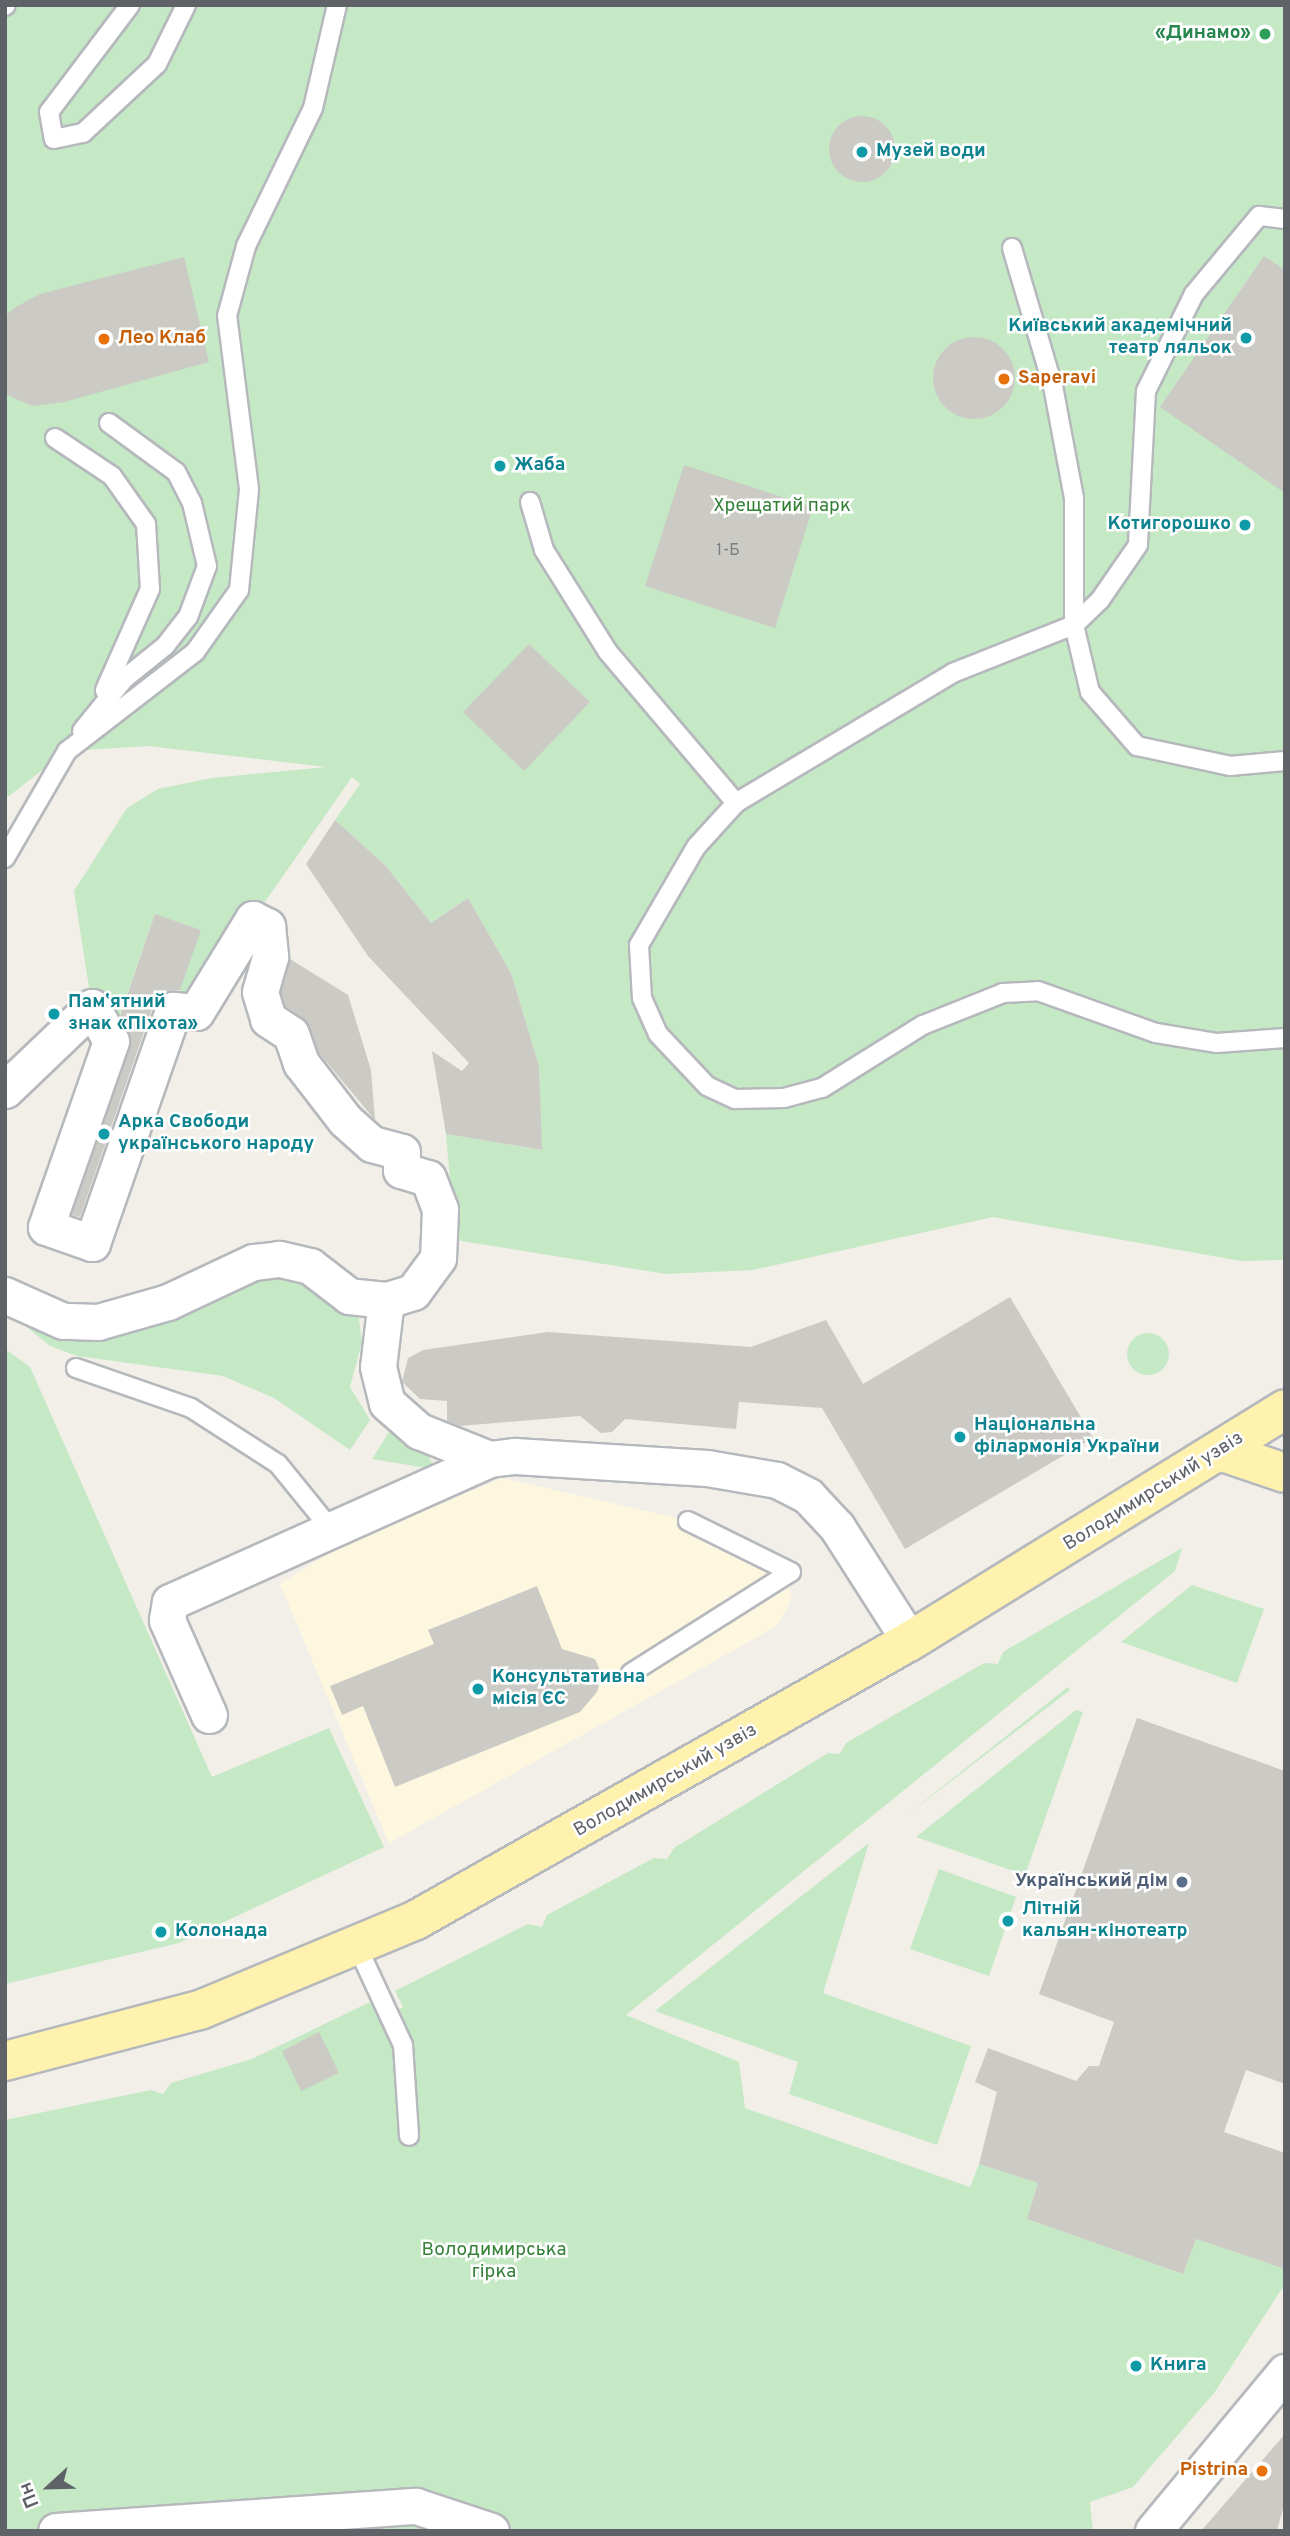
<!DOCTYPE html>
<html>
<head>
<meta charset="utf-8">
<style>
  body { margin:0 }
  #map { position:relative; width:1290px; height:2536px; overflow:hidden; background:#f1efe8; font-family:Overpass,sans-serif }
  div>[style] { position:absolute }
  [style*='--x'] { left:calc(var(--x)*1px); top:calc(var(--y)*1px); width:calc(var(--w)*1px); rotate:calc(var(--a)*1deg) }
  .commercial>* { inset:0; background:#fef7e0 }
  .green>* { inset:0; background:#c5e8c5 }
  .round { border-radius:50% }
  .stream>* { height:10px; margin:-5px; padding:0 5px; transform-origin:5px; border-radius:5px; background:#aadaff }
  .building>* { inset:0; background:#cccac5 }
  .roads { filter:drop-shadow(2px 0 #b5b8bc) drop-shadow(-2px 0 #b5b8bc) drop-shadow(0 2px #b5b8bc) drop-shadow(0 -2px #b5b8bc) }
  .lane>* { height:18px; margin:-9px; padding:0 9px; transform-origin:9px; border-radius:9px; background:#fff }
  .street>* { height:35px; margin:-17.5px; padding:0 17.5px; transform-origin:17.5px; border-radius:17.5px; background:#fff }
  .primary>* { height:38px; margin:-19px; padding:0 19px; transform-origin:19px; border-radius:19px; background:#fff2af }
  .dots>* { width:19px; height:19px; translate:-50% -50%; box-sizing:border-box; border:4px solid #fff; border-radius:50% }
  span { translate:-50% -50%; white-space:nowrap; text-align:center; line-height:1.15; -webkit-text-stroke:5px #fff; paint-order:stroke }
  .number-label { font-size:16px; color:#7a7d7f }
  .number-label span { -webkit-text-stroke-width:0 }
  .leisure-label { font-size:19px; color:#27864d; font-weight:700 }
  .right { translate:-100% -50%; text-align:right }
  .culture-label { font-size:19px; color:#0d838f; font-weight:700 }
  .left { translate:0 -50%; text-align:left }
  .food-label { font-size:19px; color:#c56008; font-weight:700 }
  .park-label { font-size:19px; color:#348238 }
  .street-label { font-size:19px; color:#5f6368 }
  .service-label { font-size:19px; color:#4e5e75; font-weight:700 }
  .frame { position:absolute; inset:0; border:7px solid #5f6368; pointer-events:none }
  .north { position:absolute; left:14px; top:2452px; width:70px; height:70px; -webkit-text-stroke:5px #fff; paint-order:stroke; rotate:248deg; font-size:19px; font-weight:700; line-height:28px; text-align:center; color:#5f6368 }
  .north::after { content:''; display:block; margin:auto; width:24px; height:32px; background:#5f6368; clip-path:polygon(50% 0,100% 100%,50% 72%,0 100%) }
</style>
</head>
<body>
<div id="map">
  <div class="commercial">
    <div style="clip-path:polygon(503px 1478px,707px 1525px,788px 1582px,792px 1599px,777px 1626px,389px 1843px,280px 1584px,342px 1545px)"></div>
  </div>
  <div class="green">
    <div style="clip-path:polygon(5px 5px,1285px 5px,1285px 1260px,1241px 1261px,993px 1217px,753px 1270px,666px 1274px,455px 1240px,446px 1134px,541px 1150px,539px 1066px,511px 973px,468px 898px,431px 923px,385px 865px,335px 820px,360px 784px,352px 777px,253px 919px,173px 1010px,200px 930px,155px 914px,111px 1041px,92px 1007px,74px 891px,127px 808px,158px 789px,212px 778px,326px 767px,149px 746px,67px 751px,5px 799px)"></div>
    <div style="clip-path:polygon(279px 1259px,358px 1313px,362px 1342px,350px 1387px,370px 1420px,350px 1450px,274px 1398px,223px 1376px,77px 1356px,50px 1346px,5px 1309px,63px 1321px)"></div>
    <div class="round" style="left:1127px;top:1333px;width:42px;height:42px"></div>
    <div style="clip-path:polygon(5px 1349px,30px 1367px,212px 1777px,329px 1728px,384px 1847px,179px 1943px,5px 1984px)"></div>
    <div style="clip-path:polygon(391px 1429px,424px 1448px,432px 1463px,427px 1468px,372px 1459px)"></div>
    <div style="clip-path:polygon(1182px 1548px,1175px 1571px,626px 2015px,739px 2062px,745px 2108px,970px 2187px,979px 2164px,1038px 2183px,1027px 2219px,1183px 2274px,1196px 2239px,1285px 2269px,1285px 2284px,1214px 2393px,1133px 2487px,1090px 2502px,1093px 2531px,5px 2531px,5px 2120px,151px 2090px,163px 2094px,171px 2083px,252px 2059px,370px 2002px,379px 2020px,403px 2007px,395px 1991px,528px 1924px,542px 1927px,547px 1915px,654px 1858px,667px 1859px,674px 1848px,828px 1753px,840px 1754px,846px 1743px,984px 1663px,998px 1664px,1003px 1652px)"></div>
    <div style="clip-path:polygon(1192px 1585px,1264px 1609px,1237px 1683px,1121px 1642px)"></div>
    <div style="clip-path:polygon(1068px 1687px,1070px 1690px,903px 1818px)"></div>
    <div style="clip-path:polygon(1076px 1710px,1083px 1712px,1025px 1875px,916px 1837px)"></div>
    <div style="clip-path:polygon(869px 1843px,823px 1993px,971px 2046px,937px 2145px,789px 2094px,798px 2062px,655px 2011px)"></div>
    <div style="clip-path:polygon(939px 1869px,1016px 1897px,989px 1976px,910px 1949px)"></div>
  </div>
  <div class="stream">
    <div style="--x:345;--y:2531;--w:5;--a:-11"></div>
  </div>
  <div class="building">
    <div class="round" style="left:829px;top:116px;width:66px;height:66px"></div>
    <div style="clip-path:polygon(1264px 256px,1285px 270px,1285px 493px,1160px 407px)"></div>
    <div style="clip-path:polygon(184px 257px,209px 362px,64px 402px,32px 406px,5px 394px,5px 316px,14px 308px,40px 294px)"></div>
    <div class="round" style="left:933px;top:337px;width:82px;height:82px"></div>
    <div style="clip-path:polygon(684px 465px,813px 507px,775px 628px,645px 586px)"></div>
    <div style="clip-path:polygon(529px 644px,590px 702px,524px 771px,463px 712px)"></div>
    <div style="clip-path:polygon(335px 820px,385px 865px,431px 923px,468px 898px,511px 973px,539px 1066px,542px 1150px,446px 1134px,432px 1051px,462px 1071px,469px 1063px,368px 956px,306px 864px)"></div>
    <div style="clip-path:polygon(155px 914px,201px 930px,180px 990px,165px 991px,154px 1003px,80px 1217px,72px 1215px,130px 1047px,120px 1016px)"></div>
    <div style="clip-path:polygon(290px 959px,348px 995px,371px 1070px,375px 1120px,319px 1053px,303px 1018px,285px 1006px,281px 992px)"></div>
    <div style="clip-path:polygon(1010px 1297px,1093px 1438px,905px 1549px,822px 1408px,739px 1402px,736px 1429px,625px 1419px,612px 1432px,601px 1433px,580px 1416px,460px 1426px,447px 1421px,447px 1401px,420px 1399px,402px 1382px,408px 1358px,423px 1350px,548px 1332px,751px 1347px,826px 1320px,863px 1384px)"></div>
    <div style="clip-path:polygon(537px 1586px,562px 1649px,595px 1659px,602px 1675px,597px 1692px,580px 1712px,395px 1787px,363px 1706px,342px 1715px,330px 1686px,434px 1644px,428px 1630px)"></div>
    <div style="clip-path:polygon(1137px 1718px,1285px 1771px,1285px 2084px,1246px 2070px,1224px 2132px,1285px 2153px,1285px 2269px,1196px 2239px,1183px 2274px,1027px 2219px,1038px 2183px,979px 2164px,997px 2092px,975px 2082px,988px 2048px,1076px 2081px,1089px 2066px,1099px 2066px,1114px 2022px,1039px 1994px)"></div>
    <div style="clip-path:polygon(319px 2032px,339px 2073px,301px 2091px,282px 2051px)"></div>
    <div style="clip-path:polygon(1285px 2434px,1285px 2501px,1277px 2531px,1201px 2531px)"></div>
  </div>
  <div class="roads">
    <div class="lane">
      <div style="--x:130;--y:5;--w:134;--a:127.1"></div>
      <div style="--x:49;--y:112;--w:27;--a:80"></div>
      <div style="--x:54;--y:139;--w:30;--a:-12"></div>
      <div style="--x:83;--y:133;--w:101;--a:-43"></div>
      <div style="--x:157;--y:64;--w:66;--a:-63.8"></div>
      <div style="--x:5;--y:6;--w:1;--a:-45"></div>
      <div style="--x:1285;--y:219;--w:26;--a:-173"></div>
      <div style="--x:1259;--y:216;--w:102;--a:129.8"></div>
      <div style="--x:1194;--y:294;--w:108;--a:116.3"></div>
      <div style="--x:1146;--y:391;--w:154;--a:93"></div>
      <div style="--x:1138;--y:545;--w:67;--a:124.6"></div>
      <div style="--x:1100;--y:600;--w:36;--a:136"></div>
      <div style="--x:1074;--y:625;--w:130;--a:158.4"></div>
      <div style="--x:953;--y:673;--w:253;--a:149.1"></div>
      <div style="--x:736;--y:803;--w:59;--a:132.3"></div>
      <div style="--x:696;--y:847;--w:113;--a:120.2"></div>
      <div style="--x:639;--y:945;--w:53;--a:86.8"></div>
      <div style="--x:642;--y:998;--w:39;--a:66"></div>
      <div style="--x:658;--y:1034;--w:71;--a:46.7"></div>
      <div style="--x:707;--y:1086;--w:31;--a:25"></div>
      <div style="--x:735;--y:1099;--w:49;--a:-1.2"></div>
      <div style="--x:784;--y:1098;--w:39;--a:-15"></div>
      <div style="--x:822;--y:1088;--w:119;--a:-32"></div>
      <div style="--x:923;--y:1025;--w:86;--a:-21.8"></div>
      <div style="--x:1003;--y:993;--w:35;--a:-3"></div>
      <div style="--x:1038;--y:991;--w:125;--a:19.6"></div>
      <div style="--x:1156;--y:1033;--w:62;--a:9.3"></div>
      <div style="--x:1217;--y:1043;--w:68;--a:-4.2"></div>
      <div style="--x:1012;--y:248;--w:144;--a:73.5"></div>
      <div style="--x:1053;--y:386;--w:114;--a:79.4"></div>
      <div style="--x:1074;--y:498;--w:127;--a:90"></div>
      <div style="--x:1074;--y:625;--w:69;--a:76.6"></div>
      <div style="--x:1090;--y:692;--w:72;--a:49"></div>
      <div style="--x:1137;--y:746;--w:95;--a:12.1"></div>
      <div style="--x:1230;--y:766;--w:55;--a:-5.2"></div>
      <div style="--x:55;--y:438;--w:69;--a:33.7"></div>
      <div style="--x:112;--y:476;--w:59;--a:54.7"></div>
      <div style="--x:146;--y:524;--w:65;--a:86.5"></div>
      <div style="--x:150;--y:589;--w:111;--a:114"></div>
      <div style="--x:530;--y:502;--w:50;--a:73.7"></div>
      <div style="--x:544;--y:550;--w:120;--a:57.9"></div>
      <div style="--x:608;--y:652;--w:198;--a:49.7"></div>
      <div style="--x:82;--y:731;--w:67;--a:-51.1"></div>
      <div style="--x:124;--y:679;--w:53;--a:-38.8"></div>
      <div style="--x:165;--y:646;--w:37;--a:-52"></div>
      <div style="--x:188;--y:617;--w:54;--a:-69.6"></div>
      <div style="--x:207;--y:566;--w:65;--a:-103.4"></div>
      <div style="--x:192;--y:503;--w:35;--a:-117"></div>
      <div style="--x:176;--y:472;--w:83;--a:-143.8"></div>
      <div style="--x:5;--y:858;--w:124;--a:-59.9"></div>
      <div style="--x:67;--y:751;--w:162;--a:-37.7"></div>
      <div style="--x:195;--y:652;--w:76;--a:-54.6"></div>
      <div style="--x:239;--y:590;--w:101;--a:-84.3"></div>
      <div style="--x:249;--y:489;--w:174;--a:-97.2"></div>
      <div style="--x:227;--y:316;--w:73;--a:-74.8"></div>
      <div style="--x:246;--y:246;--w:153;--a:-64.1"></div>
      <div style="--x:313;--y:108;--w:106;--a:-76.9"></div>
      <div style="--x:76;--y:1368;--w:122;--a:19.2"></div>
      <div style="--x:191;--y:1408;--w:103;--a:32.8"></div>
      <div style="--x:278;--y:1464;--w:82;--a:50.9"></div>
      <div style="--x:631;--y:1673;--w:189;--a:-32.3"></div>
      <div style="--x:791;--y:1572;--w:115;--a:-153.7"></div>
      <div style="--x:357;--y:1946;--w:109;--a:65.1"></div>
      <div style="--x:403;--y:2045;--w:91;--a:86.2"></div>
    </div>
    <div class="street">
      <div style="--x:5;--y:1090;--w:120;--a:-43.7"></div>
      <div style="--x:92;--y:1007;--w:39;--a:61"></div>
      <div style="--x:111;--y:1041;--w:197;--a:109.3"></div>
      <div style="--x:46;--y:1227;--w:49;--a:19.2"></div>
      <div style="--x:92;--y:1243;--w:247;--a:-70.8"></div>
      <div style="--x:173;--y:1010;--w:23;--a:5"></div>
      <div style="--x:196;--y:1012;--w:109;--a:-58.5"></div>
      <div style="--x:253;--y:919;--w:16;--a:27"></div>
      <div style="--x:267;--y:926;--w:31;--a:84"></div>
      <div style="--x:270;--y:957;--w:36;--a:106"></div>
      <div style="--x:260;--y:992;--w:28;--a:73"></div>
      <div style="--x:268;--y:1019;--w:27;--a:33"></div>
      <div style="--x:291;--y:1034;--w:31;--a:71"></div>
      <div style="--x:301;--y:1063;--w:72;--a:52.3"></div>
      <div style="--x:345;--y:1120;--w:36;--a:42"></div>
      <div style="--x:372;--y:1144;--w:31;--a:15"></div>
      <div style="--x:402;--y:1152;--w:18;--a:93"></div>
      <div style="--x:401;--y:1170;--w:28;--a:17"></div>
      <div style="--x:428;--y:1178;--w:33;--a:69"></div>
      <div style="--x:440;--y:1209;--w:49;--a:92.3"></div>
      <div style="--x:438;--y:1258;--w:42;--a:126.3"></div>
      <div style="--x:413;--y:1292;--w:28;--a:163"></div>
      <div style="--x:386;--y:1300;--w:37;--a:-174"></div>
      <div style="--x:349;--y:1296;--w:49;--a:-142.4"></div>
      <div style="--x:310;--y:1266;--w:32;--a:-167"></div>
      <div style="--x:279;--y:1259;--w:26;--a:173"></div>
      <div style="--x:253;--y:1262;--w:94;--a:154.8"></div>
      <div style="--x:168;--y:1302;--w:73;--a:164.1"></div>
      <div style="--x:98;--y:1322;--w:35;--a:-178"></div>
      <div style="--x:63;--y:1321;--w:64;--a:-155.9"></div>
      <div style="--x:386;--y:1300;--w:67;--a:96.8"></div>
      <div style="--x:378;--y:1367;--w:37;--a:76"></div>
      <div style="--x:387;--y:1403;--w:43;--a:41.2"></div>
      <div style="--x:419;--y:1431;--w:75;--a:21.8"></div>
      <div style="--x:209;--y:1715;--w:104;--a:-113.9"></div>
      <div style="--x:167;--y:1620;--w:18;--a:-81"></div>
      <div style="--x:170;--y:1602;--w:350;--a:-24.1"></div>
      <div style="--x:489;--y:1459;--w:26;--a:-7"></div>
      <div style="--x:515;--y:1456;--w:192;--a:3.6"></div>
      <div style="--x:707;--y:1468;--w:71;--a:9.7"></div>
      <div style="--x:777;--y:1480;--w:35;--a:27"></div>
      <div style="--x:808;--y:1496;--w:42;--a:46.9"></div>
      <div style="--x:837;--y:1527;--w:135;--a:57.4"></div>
      <div style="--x:56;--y:2531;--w:361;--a:-4"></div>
      <div style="--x:416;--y:2506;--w:79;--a:18.4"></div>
      <div style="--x:1153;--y:2531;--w:207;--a:-50.3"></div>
    </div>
    <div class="primary">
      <div style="--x:1223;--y:1452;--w:65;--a:18.7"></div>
      <div style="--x:5;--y:2061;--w:202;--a:-14.7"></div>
      <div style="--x:200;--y:2010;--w:234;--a:-22.6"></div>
      <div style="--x:416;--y:1920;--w:567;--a:-29.46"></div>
      <div style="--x:910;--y:1641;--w:441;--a:-31.7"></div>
    </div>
  </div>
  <div class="dots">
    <div style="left:1265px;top:34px;background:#2e9e5b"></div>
    <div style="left:862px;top:152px;background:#0f9aa8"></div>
    <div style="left:1246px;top:338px;background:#0f9aa8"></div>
    <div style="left:104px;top:339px;background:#e8710a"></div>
    <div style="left:1004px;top:379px;background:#e8710a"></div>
    <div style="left:500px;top:466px;background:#0f9aa8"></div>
    <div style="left:1245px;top:525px;background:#0f9aa8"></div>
    <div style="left:54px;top:1014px;background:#0f9aa8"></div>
    <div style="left:104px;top:1134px;background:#0f9aa8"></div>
    <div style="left:960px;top:1437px;background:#0f9aa8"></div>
    <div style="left:478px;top:1689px;background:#0f9aa8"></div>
    <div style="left:1182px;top:1882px;background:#5c6f8a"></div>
    <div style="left:1008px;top:1921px;background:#0f9aa8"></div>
    <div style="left:161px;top:1932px;background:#0f9aa8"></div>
    <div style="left:1136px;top:2366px;background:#0f9aa8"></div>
    <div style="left:1262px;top:2471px;background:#e8710a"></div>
  </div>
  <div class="number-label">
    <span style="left:728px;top:551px">1-Б</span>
  </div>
  <div class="leisure-label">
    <span class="right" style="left:1251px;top:34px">«Динамо»</span>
  </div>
  <div class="culture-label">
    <span class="left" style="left:876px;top:152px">Музей води</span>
    <span class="right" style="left:1232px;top:338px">Київський академічний<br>театр ляльок</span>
    <span class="left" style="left:514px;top:466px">Жаба</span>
    <span class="right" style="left:1231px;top:525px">Котигорошко</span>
    <span class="left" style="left:68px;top:1014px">Памʼятний<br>знак «Піхота»</span>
    <span class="left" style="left:118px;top:1134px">Арка Свободи<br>українського народу</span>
    <span class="left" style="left:974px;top:1437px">Національна<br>філармонія України</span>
    <span class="left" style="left:492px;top:1689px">Консультативна<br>місія ЄС</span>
    <span class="left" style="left:1022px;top:1921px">Літній<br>кальян-кінотеатр</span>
    <span class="left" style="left:175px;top:1932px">Колонада</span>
    <span class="left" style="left:1150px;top:2366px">Книга</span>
  </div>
  <div class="food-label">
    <span class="left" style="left:118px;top:339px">Лео Клаб</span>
    <span class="left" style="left:1018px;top:379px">Saperavi</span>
    <span class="right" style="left:1248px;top:2471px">Pistrina</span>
  </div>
  <div class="park-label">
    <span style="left:782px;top:507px">Хрещатий парк</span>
    <span style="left:494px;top:2262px">Володимирська<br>гірка</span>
  </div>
  <div class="street-label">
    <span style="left:1154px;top:1492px;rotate:-32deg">Володимирський узвіз</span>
    <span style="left:666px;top:1781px;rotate:-30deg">Володимирський узвіз</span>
  </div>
  <div class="service-label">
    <span class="right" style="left:1168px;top:1882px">Український дім</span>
  </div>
  <div class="frame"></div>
  <div class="north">Пн</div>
</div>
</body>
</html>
